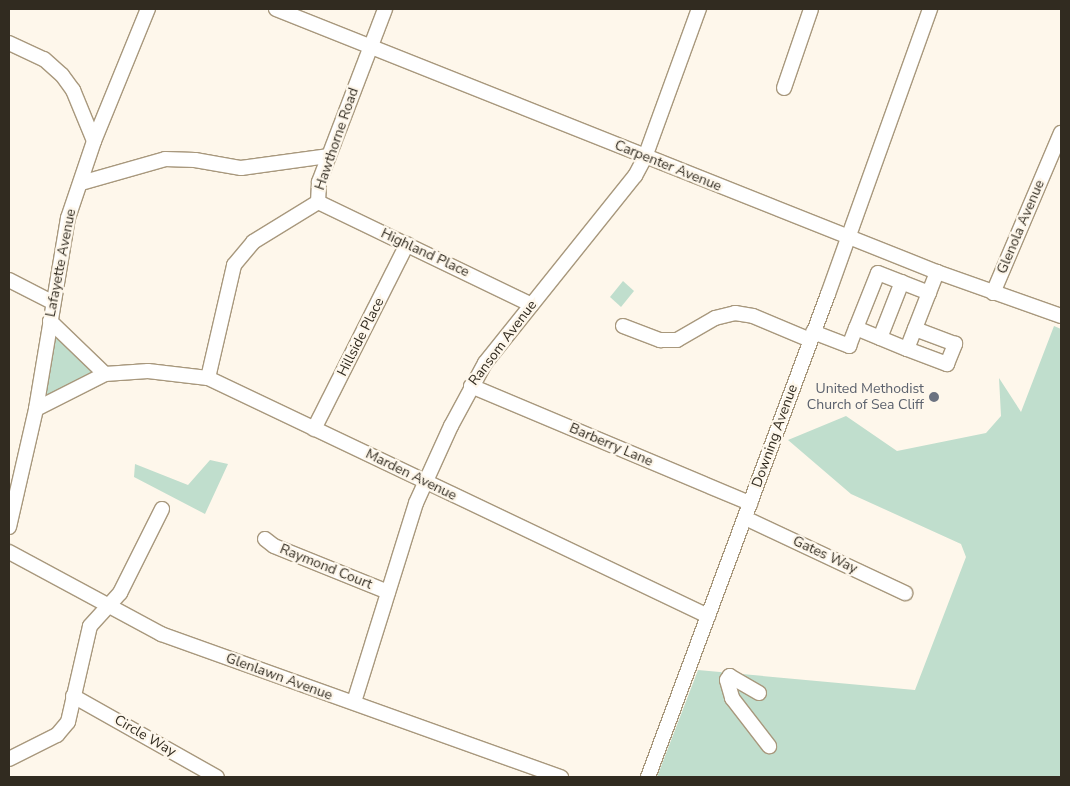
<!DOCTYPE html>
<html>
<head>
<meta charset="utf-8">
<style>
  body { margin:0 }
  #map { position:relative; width:1070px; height:786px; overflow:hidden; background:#fef7eb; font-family:"Nunito Sans",sans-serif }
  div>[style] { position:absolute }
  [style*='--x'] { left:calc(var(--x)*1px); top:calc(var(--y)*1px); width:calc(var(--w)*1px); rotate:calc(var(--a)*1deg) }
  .green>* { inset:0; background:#c0decd }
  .roads { filter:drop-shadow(1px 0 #a8987d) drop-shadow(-1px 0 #a8987d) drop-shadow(0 1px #a8987d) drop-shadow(0 -1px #a8987d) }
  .minor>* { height:14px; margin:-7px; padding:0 7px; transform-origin:7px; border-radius:7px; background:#fff }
  .dots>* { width:14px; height:14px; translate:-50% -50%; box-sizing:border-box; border:2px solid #fef7eb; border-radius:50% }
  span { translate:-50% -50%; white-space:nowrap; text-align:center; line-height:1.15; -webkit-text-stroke:4.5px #fef7eb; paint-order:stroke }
  .street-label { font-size:14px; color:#312b20 }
  .worship-label { font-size:14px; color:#5b616d }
  .right { translate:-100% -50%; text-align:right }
  .frame { position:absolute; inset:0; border:10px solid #312b20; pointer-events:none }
</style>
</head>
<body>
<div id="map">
  <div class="green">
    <div style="clip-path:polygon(623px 281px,634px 291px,621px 307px,610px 297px)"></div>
    <div style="clip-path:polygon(50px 321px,105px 374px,36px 409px)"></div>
    <div style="clip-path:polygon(1054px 326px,1061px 329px,1061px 777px,657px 777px,698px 670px,915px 690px,966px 557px,961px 544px,851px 494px,788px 440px,846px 416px,897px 451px,986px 433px,1001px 416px,999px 378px,1021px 412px)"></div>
    <div style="clip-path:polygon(210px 460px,228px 464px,205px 514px,134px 477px,135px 464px,188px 485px)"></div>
  </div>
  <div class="roads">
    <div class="minor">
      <div style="--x:276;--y:9;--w:711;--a:21.7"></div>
      <div style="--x:937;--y:272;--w:132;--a:19.5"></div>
      <div style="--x:9;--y:43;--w:38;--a:25"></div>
      <div style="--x:44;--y:59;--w:24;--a:42"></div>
      <div style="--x:62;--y:75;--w:19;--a:54"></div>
      <div style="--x:73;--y:90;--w:55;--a:67.6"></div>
      <div style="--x:784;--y:88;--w:83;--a:-71.1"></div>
      <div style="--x:81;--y:183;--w:87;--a:-15.9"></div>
      <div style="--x:165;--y:159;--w:30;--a:2"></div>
      <div style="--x:195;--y:160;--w:47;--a:9.9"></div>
      <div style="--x:241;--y:168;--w:89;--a:-7.8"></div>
      <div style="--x:318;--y:202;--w:237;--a:25.7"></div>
      <div style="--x:9;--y:280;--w:48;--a:27.1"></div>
      <div style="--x:993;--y:293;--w:174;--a:-67"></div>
      <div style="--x:50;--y:321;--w:76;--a:43.9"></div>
      <div style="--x:623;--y:326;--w:40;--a:21"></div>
      <div style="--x:660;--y:340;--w:17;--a:0"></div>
      <div style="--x:677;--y:340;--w:44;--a:-30.1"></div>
      <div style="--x:715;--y:318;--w:21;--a:-14"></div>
      <div style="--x:735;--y:313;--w:18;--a:9"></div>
      <div style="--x:753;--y:316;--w:62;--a:22.8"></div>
      <div style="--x:856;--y:328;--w:59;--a:-68.2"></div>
      <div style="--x:878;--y:273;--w:55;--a:21.4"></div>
      <div style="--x:813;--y:332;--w:39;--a:21"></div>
      <div style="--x:849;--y:346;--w:19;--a:-69"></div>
      <div style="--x:856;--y:328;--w:55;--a:22.4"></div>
      <div style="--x:907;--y:349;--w:83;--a:-68.7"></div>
      <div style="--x:880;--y:338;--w:60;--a:-68.6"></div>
      <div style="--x:907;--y:349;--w:43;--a:20.6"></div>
      <div style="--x:947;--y:364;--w:22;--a:-68"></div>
      <div style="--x:955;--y:344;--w:43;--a:-159.4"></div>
      <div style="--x:208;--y:378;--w:116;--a:-77"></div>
      <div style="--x:234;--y:265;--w:30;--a:-50"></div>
      <div style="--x:253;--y:242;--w:76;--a:-31.6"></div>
      <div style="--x:318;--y:202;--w:20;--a:-87"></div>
      <div style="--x:319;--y:182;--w:185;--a:-69.1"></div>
      <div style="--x:471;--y:386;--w:303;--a:22.8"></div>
      <div style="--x:36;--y:409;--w:77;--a:-26.9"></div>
      <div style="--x:105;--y:374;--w:43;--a:-4"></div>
      <div style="--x:148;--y:371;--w:60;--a:6.7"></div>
      <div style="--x:208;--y:378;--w:554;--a:25.45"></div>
      <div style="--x:314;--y:429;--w:207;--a:-63.3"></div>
      <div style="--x:745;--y:518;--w:177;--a:25.1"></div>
      <div style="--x:9;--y:527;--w:121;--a:-77.1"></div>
      <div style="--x:36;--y:409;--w:194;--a:-80.5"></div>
      <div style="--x:68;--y:218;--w:81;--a:-71.3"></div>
      <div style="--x:94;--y:141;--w:143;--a:-67.8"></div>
      <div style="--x:265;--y:539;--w:11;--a:38"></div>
      <div style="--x:274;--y:546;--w:123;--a:22"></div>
      <div style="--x:9;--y:552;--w:173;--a:28.3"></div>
      <div style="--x:161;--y:634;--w:425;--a:19.7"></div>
      <div style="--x:759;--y:693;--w:34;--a:-150"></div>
      <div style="--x:730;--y:676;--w:5;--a:127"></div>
      <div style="--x:727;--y:680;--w:19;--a:74"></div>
      <div style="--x:732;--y:698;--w:61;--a:52.4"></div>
      <div style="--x:73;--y:696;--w:165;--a:29.4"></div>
      <div style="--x:354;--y:702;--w:208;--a:-72.7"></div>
      <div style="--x:416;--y:503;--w:85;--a:-65.6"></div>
      <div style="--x:451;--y:426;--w:72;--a:-61.6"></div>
      <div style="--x:485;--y:363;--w:240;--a:-51.3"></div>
      <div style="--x:635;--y:176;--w:21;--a:-62"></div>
      <div style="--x:645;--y:157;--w:158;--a:-70"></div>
      <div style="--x:9;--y:759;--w:54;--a:-26.6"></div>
      <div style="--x:57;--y:735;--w:17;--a:-50"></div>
      <div style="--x:68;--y:722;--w:98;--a:-77.1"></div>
      <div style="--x:90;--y:626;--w:45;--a:-47.7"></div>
      <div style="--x:120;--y:593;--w:94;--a:-63.4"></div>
      <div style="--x:648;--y:777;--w:515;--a:-69.56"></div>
      <div style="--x:828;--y:294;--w:303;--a:-70.3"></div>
    </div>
  </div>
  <div class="dots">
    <div style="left:934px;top:397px;background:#6b7280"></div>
  </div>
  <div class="street-label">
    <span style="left:337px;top:139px;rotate:-71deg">Hawthorne Road</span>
    <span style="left:668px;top:166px;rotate:22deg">Carpenter Avenue</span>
    <span style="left:1021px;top:227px;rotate:-67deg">Glenola Avenue</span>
    <span style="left:425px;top:253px;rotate:25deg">Highland Place</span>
    <span style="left:61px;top:263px;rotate:-79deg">Lafayette Avenue</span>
    <span style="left:361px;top:337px;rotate:-63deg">Hillside Place</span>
    <span style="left:503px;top:343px;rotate:-53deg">Ransom Avenue</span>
    <span style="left:775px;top:436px;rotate:-70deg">Downing Avenue</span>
    <span style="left:611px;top:445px;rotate:23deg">Barberry Lane</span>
    <span style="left:411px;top:475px;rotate:26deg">Marden Avenue</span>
    <span style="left:825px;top:555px;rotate:25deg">Gates Way</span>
    <span style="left:326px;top:567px;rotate:22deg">Raymond Court</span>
    <span style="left:279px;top:677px;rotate:20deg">Glenlawn Avenue</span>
    <span style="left:145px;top:736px;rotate:30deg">Circle Way</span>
  </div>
  <div class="worship-label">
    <span class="right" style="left:924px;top:397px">United Methodist<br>Church of Sea Cliff</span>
  </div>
  <div class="frame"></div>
</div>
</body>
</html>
